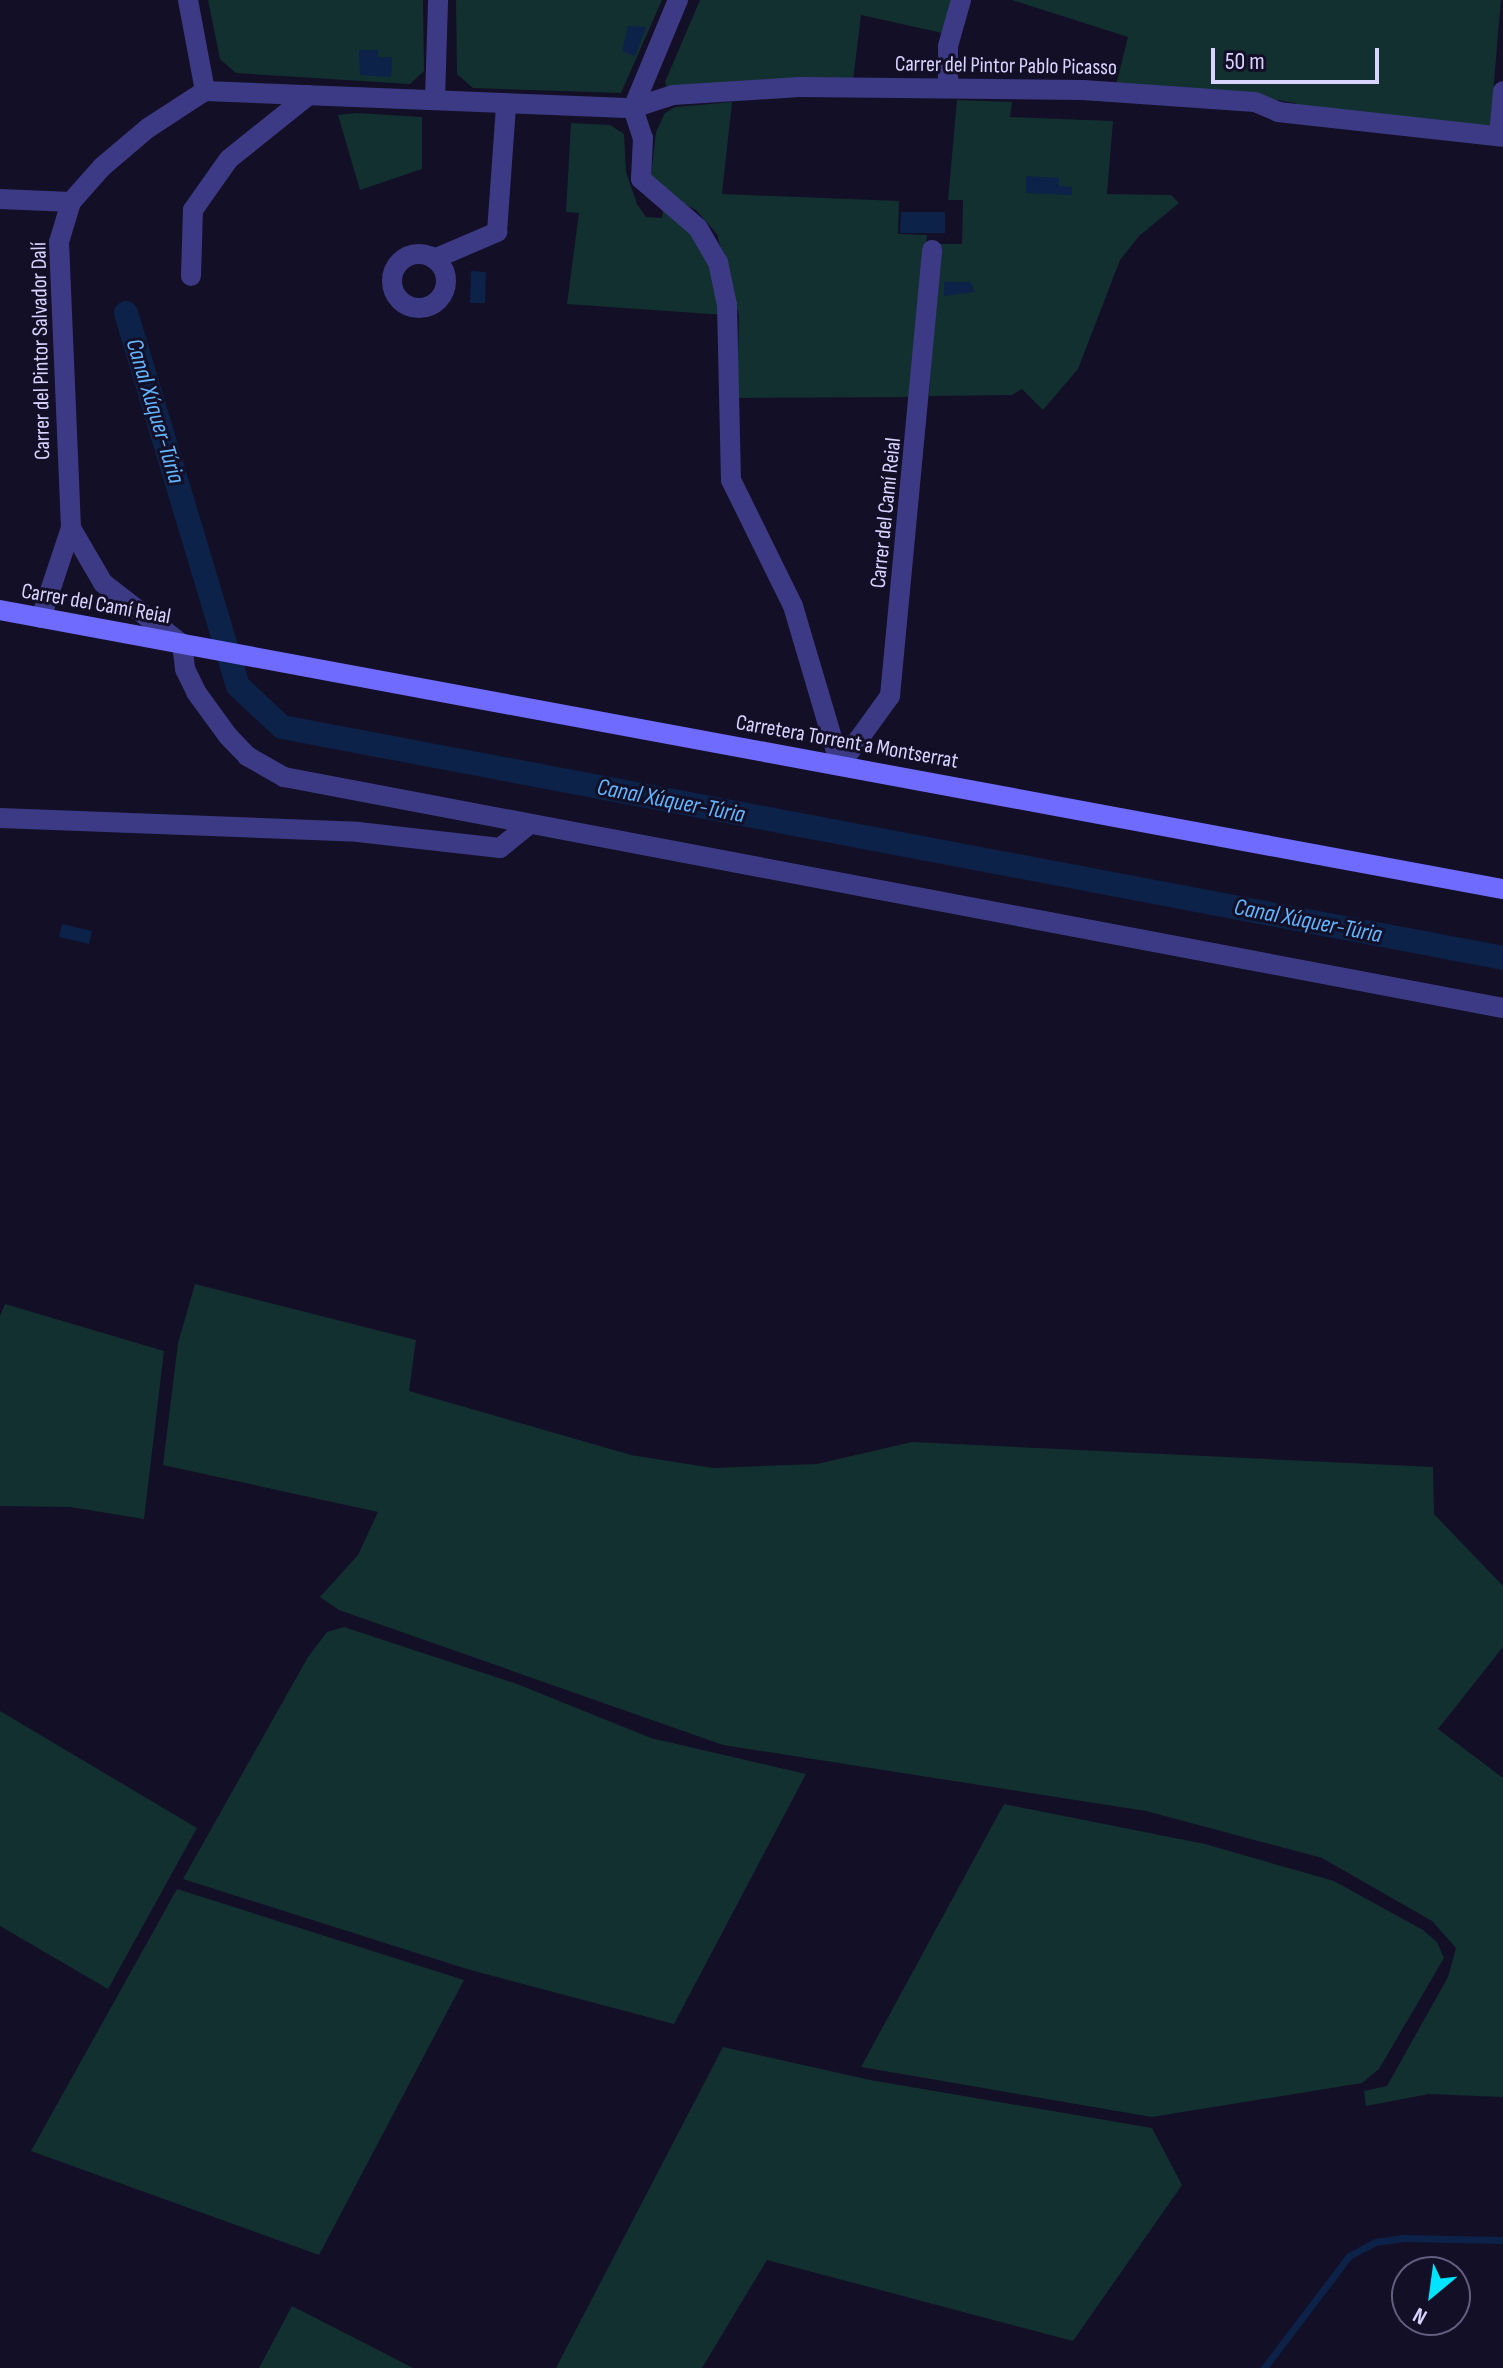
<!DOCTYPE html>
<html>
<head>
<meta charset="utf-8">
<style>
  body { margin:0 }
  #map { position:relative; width:1503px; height:2368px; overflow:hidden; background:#130f26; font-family:"Sofia Sans Condensed",sans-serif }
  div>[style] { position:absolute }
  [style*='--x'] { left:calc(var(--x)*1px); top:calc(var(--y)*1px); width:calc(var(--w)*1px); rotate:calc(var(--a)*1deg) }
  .green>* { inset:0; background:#12302f }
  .water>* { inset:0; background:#0c2248 }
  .stream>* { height:7px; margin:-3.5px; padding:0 3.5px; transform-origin:3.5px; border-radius:3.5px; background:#0c2248 }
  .canal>* { height:24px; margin:-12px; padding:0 12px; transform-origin:12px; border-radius:12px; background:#0c2248 }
  .street>* { height:20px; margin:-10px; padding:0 10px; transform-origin:10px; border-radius:10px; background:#3d3a85 }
  .street>.ring { margin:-10px; padding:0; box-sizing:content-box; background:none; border:20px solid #3d3a85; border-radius:50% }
  .secondary>* { height:20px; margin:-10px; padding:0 10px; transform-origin:10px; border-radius:10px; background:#6f6bff }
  span { translate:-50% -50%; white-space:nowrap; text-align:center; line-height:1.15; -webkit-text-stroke:6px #130f26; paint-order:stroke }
  .street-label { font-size:22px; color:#d9d4ff }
  .water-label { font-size:24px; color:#62b6ff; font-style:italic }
  .north { position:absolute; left:1391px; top:2256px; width:80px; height:80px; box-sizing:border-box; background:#130f26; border:2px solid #625e7d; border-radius:50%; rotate:209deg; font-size:22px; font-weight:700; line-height:32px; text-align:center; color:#d9d4ff }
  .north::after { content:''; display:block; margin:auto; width:28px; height:36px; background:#00e5ff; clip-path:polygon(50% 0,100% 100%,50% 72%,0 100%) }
  .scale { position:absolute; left:1211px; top:48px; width:168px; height:36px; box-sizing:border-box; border:4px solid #d9d4ff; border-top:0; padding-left:10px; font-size:24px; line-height:28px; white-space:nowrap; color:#d9d4ff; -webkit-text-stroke:6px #130f26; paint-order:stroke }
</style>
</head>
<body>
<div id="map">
  <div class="green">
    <div style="clip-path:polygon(208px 0,423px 0,424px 71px,410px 84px,236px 73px,220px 59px)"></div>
    <div style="clip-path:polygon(456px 0,662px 0,621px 93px,473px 88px,457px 74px)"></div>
    <div style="clip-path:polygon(700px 0,956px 0,947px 34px,861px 15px,853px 81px,667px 89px,665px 82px)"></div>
    <div style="clip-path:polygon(1012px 0,1501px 0,1490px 128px,1296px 107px,1296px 103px,1256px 97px,1115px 89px,1128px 37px)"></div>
    <div style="clip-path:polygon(957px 100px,1012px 102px,1010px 117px,1113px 121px,1107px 194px,1171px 195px,1179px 203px,1139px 236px,1120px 260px,1078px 369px,1043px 410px,1022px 389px,1012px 395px,929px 396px,938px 244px,962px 244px,963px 200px,948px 200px)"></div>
    <div style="clip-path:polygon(732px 102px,722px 194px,899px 201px,898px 234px,927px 235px,918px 397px,737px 398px,739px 315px,717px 234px,696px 210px,661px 193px,651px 176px,656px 132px,665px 113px,675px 107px)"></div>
    <div style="clip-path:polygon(356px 113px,422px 117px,422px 169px,360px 190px,338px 115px)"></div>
    <div style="clip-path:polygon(571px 123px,610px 125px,624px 134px,626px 172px,637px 204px,646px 217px,662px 218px,663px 210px,702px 237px,725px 315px,567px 304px,579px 213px,566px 212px)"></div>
    <div style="clip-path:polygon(195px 1284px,416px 1340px,409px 1391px,631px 1455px,713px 1468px,817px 1464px,912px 1442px,1433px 1467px,1434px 1514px,1503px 1586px,1503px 1647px,1438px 1729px,1503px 1778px,1503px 2097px,1429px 2094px,1366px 2106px,1364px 2091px,1387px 2086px,1448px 1977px,1456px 1948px,1432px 1921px,1322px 1858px,1146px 1811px,723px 1745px,339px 1610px,320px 1597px,358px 1555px,378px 1512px,163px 1465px,178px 1343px)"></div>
    <div style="clip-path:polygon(5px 1304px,164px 1351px,144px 1519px,70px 1507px,0 1506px,0 1316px)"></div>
    <div style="clip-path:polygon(344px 1627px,517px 1684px,651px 1738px,806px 1774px,674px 2024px,467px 1969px,183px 1879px,308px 1657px,327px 1632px)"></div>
    <div style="clip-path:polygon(0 1711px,197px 1828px,108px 1989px,0 1926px)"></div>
    <div style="clip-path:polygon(1004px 1804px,1205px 1844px,1334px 1881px,1423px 1930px,1437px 1942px,1444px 1958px,1379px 2069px,1362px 2083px,1152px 2117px,861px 2067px)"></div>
    <div style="clip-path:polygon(177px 1889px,464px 1980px,319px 2255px,31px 2151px)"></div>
    <div style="clip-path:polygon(723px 2047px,870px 2080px,1152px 2128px,1182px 2185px,1073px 2341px,767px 2260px,702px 2368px,556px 2368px)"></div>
    <div style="clip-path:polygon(292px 2306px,384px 2353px,413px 2368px,259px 2368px)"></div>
  </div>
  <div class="water">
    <div style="clip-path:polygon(628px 26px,646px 27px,635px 56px,622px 51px)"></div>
    <div style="clip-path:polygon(359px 50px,378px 50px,378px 57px,392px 57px,391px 77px,360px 75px)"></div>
    <div style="clip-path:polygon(1026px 176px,1059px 178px,1059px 186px,1072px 187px,1072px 195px,1026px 193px)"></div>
    <div style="clip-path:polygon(901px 212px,945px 212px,945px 233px,900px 233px)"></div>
    <div style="clip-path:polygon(471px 271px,486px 272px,485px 303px,470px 303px)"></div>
    <div style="clip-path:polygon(944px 282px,970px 282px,975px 292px,944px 296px)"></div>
    <div style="clip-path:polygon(62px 924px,92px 931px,89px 944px,59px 937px)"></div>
  </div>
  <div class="stream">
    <div style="--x:1264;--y:2368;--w:141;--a:-52.8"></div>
    <div style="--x:1349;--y:2256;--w:30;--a:-28"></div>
    <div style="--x:1375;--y:2242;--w:27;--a:-8"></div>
    <div style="--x:1402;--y:2238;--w:101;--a:1.1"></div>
  </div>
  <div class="canal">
    <div style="--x:126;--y:313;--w:389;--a:73.3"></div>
    <div style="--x:238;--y:686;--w:60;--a:43"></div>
    <div style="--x:282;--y:727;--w:1243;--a:10.71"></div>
  </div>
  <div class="street">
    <div style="--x:188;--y:0;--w:93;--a:79.4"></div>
    <div style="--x:948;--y:86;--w:40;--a:-90"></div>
    <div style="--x:948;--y:46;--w:48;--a:-74.2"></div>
    <div style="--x:205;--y:91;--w:428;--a:2.3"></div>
    <div style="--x:633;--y:108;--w:42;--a:-18"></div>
    <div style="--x:673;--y:95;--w:126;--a:-3.6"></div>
    <div style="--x:799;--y:87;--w:284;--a:0.6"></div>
    <div style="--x:1083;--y:90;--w:172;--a:4"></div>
    <div style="--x:1255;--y:102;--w:25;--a:23"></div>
    <div style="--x:1278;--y:112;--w:226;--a:6.3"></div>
    <div style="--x:435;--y:98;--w:98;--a:-88.2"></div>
    <div style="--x:633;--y:108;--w:32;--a:72"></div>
    <div style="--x:643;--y:138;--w:41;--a:92.8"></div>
    <div style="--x:641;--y:179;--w:75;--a:40.7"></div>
    <div style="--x:698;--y:228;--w:39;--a:60"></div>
    <div style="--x:718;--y:262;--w:44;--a:78.2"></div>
    <div style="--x:727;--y:305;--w:175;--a:88.7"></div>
    <div style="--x:731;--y:480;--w:140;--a:63.8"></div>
    <div style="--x:793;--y:606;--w:166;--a:73.5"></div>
    <div style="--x:633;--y:108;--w:117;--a:-67.4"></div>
    <div style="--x:1499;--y:136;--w:45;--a:-84.9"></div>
    <div style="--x:0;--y:199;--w:71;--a:2.4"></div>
    <div class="ring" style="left:392px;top:254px;width:34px;height:34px"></div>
    <div style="--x:434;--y:259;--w:69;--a:-23.2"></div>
    <div style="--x:497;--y:232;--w:127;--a:-85.9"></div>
    <div style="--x:191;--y:276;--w:66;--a:-88.3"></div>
    <div style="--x:193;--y:210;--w:62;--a:-54.8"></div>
    <div style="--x:229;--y:159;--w:102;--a:-38.7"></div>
    <div style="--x:71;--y:528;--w:64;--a:59.8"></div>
    <div style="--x:103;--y:583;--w:100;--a:37.7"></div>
    <div style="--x:182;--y:644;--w:25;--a:83"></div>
    <div style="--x:185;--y:669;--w:25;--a:64"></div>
    <div style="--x:196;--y:692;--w:54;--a:54"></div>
    <div style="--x:228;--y:736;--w:28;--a:46"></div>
    <div style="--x:247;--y:756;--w:43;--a:29.6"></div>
    <div style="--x:284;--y:777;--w:1241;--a:10.73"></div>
    <div style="--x:41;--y:618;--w:95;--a:-71.6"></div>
    <div style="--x:71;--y:528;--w:286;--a:-92.4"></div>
    <div style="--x:59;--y:242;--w:42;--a:-73.3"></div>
    <div style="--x:71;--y:202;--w:47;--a:-48.5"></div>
    <div style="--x:102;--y:167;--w:60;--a:-40.3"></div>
    <div style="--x:148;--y:128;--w:68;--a:-33"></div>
    <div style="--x:840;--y:765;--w:85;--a:-54.1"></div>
    <div style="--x:890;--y:696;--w:448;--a:-84.6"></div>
    <div style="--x:0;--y:818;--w:358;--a:2.2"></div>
    <div style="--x:358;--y:832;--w:143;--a:6.4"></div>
    <div style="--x:500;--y:848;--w:33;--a:-39"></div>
  </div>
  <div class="secondary">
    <div style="--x:0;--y:610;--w:1529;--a:10.52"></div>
  </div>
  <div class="street-label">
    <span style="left:1006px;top:66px;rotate:1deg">Carrer del Pintor Pablo Picasso</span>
    <span style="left:41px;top:351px;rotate:-91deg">Carrer del Pintor Salvador Dalí</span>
    <span style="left:886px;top:513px;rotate:-84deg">Carrer del Camí Reial</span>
    <span style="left:96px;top:604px;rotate:10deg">Carrer del Camí Reial</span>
    <span style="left:847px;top:742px;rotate:10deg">Carretera Torrent a Montserrat</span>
  </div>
  <div class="water-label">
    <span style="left:155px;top:411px;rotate:73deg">Canal Xúquer-Túria</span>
    <span style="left:671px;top:801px;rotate:11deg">Canal Xúquer-Túria</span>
    <span style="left:1308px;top:921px;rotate:11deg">Canal Xúquer-Túria</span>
  </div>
  <div class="north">N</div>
  <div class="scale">50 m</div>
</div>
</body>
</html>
